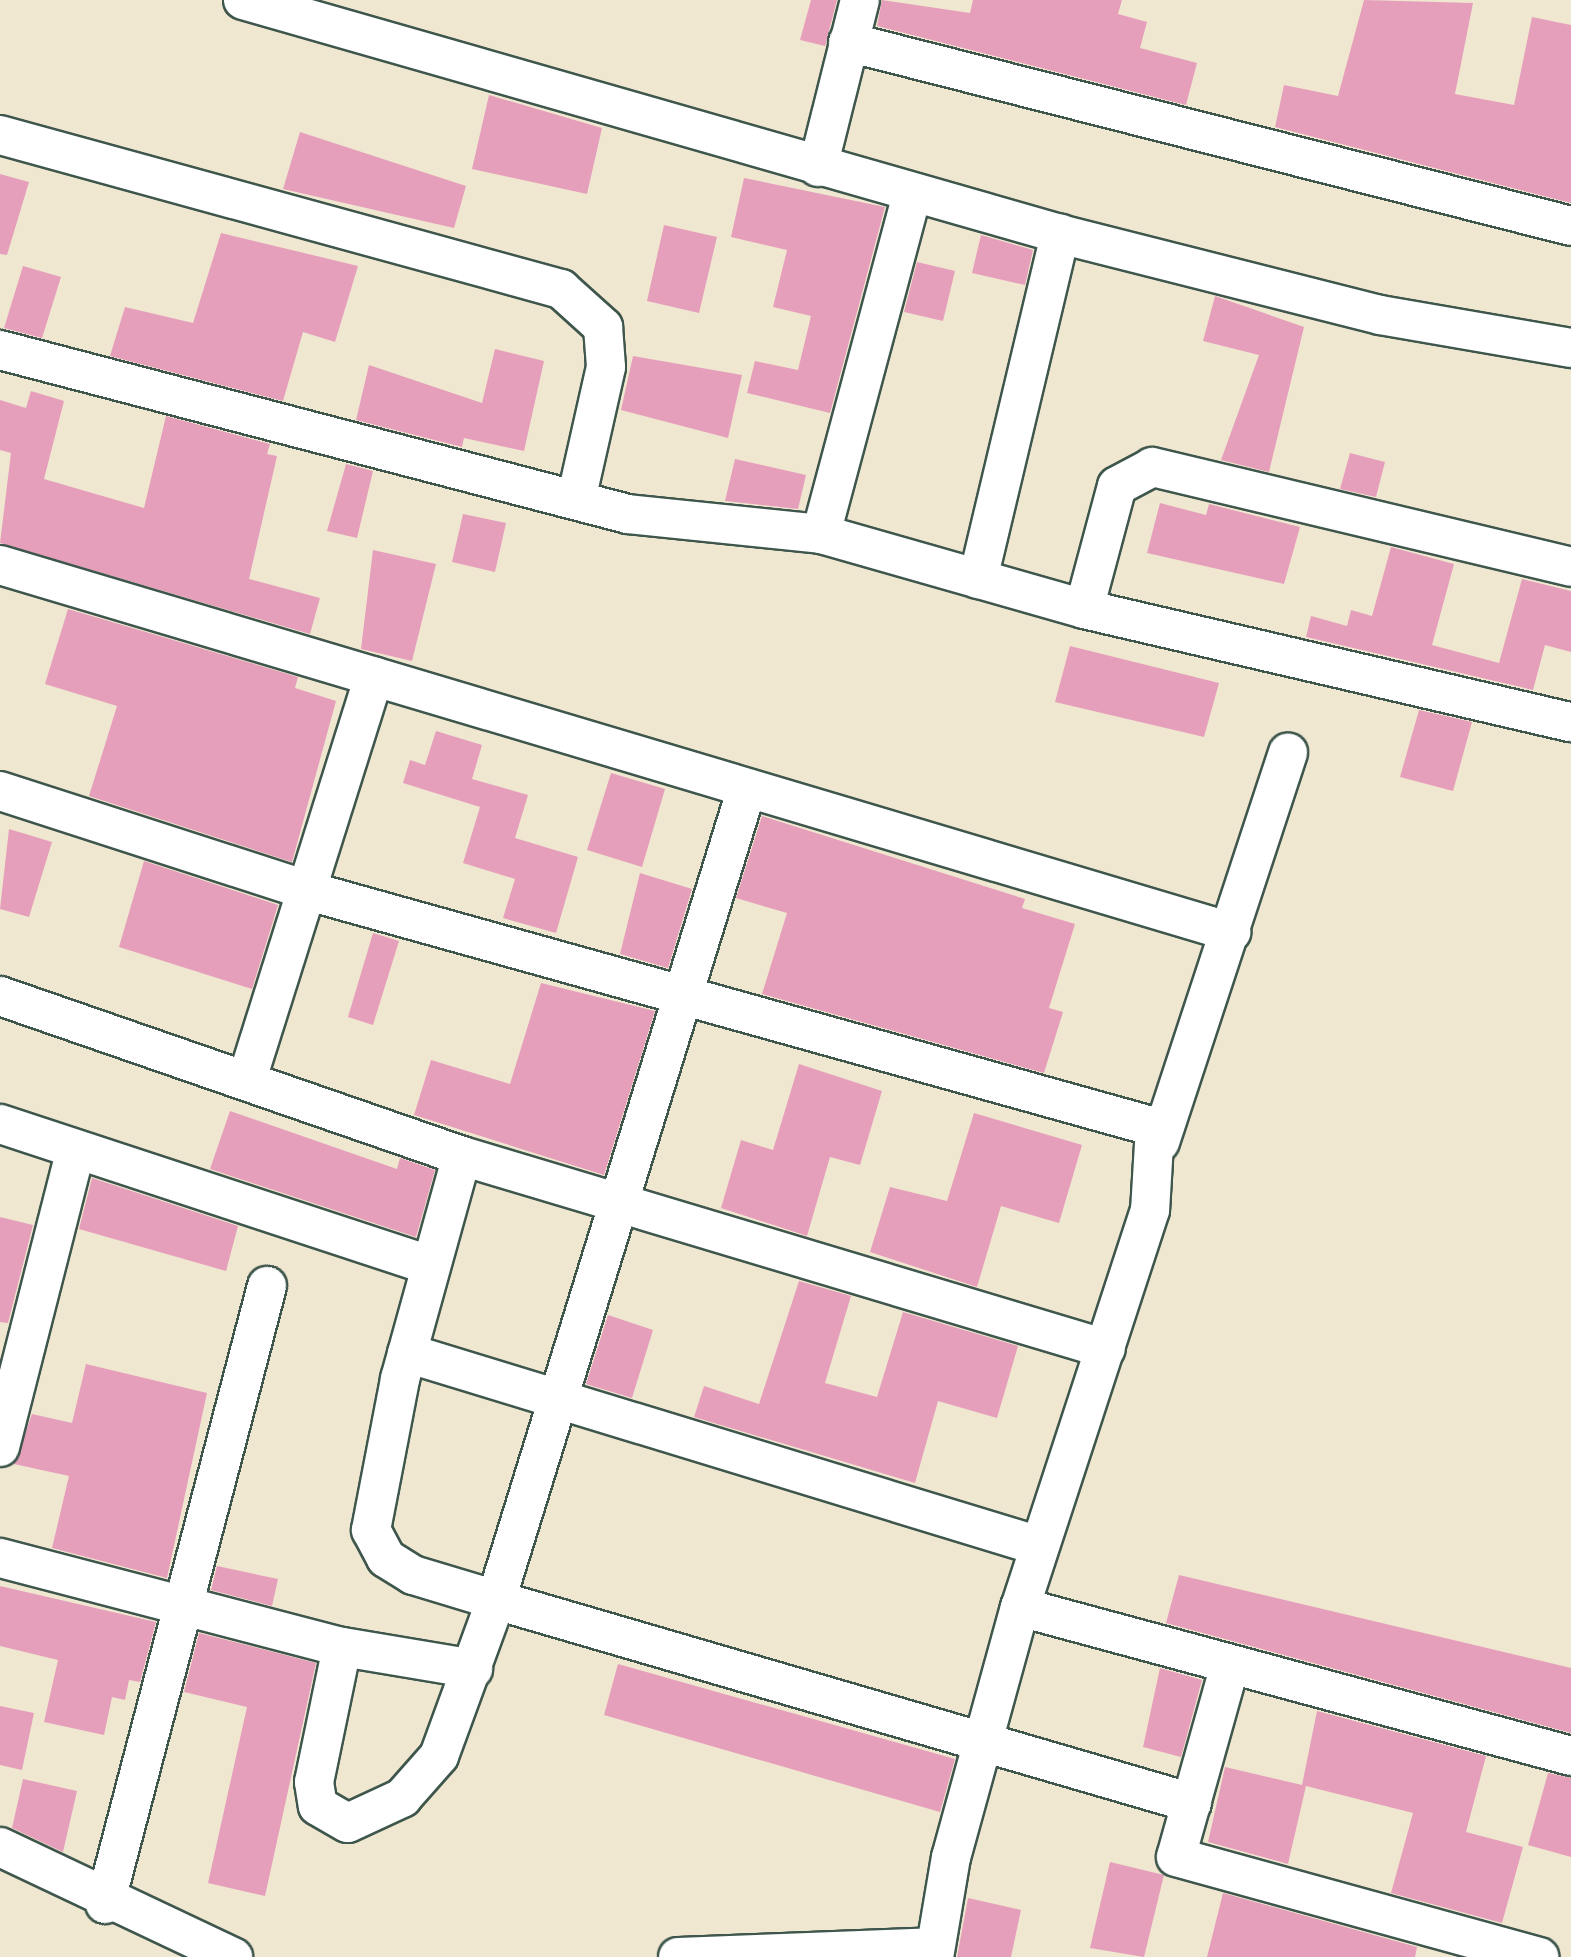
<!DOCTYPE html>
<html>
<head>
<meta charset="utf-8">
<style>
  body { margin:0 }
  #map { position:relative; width:1571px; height:1957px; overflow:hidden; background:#f0e7d1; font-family:"Playpen Sans",sans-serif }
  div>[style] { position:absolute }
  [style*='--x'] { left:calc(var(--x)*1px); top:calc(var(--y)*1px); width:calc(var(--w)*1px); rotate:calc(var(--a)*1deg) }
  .building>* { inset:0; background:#e69fbb }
  .roads { filter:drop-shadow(2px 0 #3e564c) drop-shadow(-2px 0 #3e564c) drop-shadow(0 2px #3e564c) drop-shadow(0 -2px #3e564c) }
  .street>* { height:38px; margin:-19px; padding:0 19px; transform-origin:19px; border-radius:19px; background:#fff }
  span { translate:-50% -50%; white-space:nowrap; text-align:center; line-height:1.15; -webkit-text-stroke:8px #f6f6f2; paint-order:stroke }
</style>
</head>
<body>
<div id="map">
  <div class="building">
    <div style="clip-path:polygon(811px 0,837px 0,825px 46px,800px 40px)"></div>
    <div style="clip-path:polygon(882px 0,970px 13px,973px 0,1122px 0,1118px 14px,1147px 22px,1140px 48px,1197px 63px,1186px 105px,877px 26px)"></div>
    <div style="clip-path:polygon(1364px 0,1473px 3px,1455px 94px,1514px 105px,1532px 17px,1571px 25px,1571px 203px,1275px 127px,1284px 85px,1338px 96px)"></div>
    <div style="clip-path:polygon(489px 95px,602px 128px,587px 194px,472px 169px)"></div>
    <div style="clip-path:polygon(300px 132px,466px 186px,454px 228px,283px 189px)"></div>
    <div style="clip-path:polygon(0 174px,29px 182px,7px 255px,0 254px)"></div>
    <div style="clip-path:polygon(744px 178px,885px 207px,830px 413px,747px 393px,755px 361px,798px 370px,811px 316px,773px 307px,787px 250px,731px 237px)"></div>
    <div style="clip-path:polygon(664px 225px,717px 237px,699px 313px,647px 301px)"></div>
    <div style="clip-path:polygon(221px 233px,358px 266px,335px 342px,303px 332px,283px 401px,110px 356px,125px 307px,193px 323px)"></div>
    <div style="clip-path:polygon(981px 235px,1033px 250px,1025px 285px,972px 273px)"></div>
    <div style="clip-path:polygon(917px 262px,955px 271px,943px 321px,904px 312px)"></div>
    <div style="clip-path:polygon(23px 266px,61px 277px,42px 338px,4px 328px)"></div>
    <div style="clip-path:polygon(1215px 296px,1304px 327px,1269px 472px,1221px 460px,1259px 355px,1203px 341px)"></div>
    <div style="clip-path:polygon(495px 349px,544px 361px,524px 451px,464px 438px,462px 447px,356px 420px,369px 365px,482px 403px)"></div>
    <div style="clip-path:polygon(633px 356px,742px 375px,728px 438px,621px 410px)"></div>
    <div style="clip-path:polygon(31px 391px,64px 401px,44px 479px,144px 508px,166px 416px,270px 444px,267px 454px,277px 456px,249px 579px,320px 598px,310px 634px,0 543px,11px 453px,0 450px,0 400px,26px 408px)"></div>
    <div style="clip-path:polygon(1350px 453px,1385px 462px,1376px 497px,1340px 489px)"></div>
    <div style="clip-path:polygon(735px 459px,806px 475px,798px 509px,725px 501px)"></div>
    <div style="clip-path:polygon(346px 464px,373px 471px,357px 538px,327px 531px)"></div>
    <div style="clip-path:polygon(1160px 503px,1206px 515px,1209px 504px,1300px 527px,1284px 584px,1147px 553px)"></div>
    <div style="clip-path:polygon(463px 514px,506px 523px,495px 572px,452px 562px)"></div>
    <div style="clip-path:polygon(1391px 547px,1454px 564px,1432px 645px,1499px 663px,1522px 579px,1571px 591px,1571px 652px,1545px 645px,1533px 690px,1306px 637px,1311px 616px,1347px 626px,1351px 610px,1372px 616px)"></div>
    <div style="clip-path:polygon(373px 550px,436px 564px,412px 661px,361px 649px)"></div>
    <div style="clip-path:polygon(68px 609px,298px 677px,295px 688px,336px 701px,292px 862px,89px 796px,117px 706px,45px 684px)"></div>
    <div style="clip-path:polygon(1070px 646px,1219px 683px,1204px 737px,1055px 702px)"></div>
    <div style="clip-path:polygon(1419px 710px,1472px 722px,1453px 791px,1400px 777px)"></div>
    <div style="clip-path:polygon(436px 731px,482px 745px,472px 779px,528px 795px,515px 838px,578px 857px,556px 933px,503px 918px,515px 879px,463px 863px,480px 807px,403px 783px,410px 760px,425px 765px)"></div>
    <div style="clip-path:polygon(611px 773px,665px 789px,642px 867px,587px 850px)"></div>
    <div style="clip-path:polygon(762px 816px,1025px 899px,1022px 908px,1075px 924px,1049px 1008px,1063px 1012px,1044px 1073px,762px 994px,787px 913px,736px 898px)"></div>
    <div style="clip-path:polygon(9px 829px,52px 842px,29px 917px,0 909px)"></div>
    <div style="clip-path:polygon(144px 861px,278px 905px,252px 989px,119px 947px)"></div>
    <div style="clip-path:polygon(640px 873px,692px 889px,668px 968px,620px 954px)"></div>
    <div style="clip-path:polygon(373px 933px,399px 941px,373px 1025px,348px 1017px)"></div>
    <div style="clip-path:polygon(541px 983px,655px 1011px,604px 1175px,414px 1115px,431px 1060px,510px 1084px)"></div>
    <div style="clip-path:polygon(799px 1064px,882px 1091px,860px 1165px,830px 1157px,807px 1236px,721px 1208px,741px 1140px,773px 1150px)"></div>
    <div style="clip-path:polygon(230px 1111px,397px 1169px,400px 1158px,435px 1170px,416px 1237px,210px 1169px)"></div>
    <div style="clip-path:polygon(974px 1113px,1082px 1145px,1059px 1223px,1001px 1206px,977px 1287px,870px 1252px,890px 1187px,947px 1201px)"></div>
    <div style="clip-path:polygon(92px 1178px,238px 1226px,226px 1271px,79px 1229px)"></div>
    <div style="clip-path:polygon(0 1217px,33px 1225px,8px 1323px,0 1322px)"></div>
    <div style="clip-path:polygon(799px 1281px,851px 1296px,825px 1383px,877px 1397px,903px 1312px,1018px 1346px,997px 1418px,938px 1401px,915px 1483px,694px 1417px,704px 1386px,759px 1404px)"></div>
    <div style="clip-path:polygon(608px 1315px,653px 1330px,632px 1398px,586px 1384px)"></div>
    <div style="clip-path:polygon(86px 1364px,207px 1393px,167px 1578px,52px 1548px,69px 1476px,14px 1464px,32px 1414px,72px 1423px)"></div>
    <div style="clip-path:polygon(217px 1566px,278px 1579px,272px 1606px,211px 1590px)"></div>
    <div style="clip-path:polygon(1179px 1575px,1571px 1668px,1571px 1733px,1166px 1623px)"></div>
    <div style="clip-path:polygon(0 1586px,156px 1622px,140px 1682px,129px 1680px,125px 1700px,112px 1697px,104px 1735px,44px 1722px,58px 1660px,0 1646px)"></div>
    <div style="clip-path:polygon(199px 1633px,316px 1663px,265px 1896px,208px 1883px,247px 1707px,184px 1692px)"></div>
    <div style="clip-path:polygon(618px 1664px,955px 1759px,940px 1812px,604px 1715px)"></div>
    <div style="clip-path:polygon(1160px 1668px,1202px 1680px,1181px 1757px,1143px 1747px)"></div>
    <div style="clip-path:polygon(0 1706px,34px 1713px,22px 1770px,0 1765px)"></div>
    <div style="clip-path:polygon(1317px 1711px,1486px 1756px,1466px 1832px,1523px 1847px,1502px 1923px,1391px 1893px,1413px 1813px,1306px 1786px,1288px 1864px,1208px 1842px,1225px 1767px,1302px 1785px)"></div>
    <div style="clip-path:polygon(1548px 1773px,1571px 1778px,1571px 1857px,1528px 1845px)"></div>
    <div style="clip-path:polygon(23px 1779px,77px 1791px,63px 1852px,12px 1828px)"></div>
    <div style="clip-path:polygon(1110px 1862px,1164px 1875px,1144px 1957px,1090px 1948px)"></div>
    <div style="clip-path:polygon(1223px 1893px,1417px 1947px,1415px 1957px,1207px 1957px)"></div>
    <div style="clip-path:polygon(968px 1898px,1021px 1910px,1011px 1957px,957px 1957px)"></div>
  </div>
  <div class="roads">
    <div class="street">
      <div style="--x:243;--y:0;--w:850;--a:15.98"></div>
      <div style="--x:1060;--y:234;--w:330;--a:14.2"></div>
      <div style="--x:1380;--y:315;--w:194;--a:9.8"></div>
      <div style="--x:848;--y:42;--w:746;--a:14.28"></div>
      <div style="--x:0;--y:135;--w:582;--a:15.35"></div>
      <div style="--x:561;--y:289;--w:57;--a:42.1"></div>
      <div style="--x:603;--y:327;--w:40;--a:85.7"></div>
      <div style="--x:606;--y:367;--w:136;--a:102.7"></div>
      <div style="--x:818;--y:167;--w:172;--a:-75.9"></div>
      <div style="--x:0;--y:350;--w:649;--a:14.64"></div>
      <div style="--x:628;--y:514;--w:194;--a:5.9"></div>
      <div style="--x:821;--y:534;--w:273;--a:15.9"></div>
      <div style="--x:1084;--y:609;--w:500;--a:13.1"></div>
      <div style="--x:821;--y:534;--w:352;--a:-75"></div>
      <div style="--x:0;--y:565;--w:1285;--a:16.6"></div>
      <div style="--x:978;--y:579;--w:355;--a:-76.6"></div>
      <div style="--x:1084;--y:609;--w:127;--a:-75"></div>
      <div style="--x:1117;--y:486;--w:40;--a:-28"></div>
      <div style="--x:1152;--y:467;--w:431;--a:13.4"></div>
      <div style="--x:747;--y:788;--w:850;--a:107.18"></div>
      <div style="--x:496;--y:1600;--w:725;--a:16.26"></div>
      <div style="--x:0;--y:791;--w:328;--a:17.9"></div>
      <div style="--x:312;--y:892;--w:875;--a:15.58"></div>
      <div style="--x:1155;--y:1127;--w:83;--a:93.4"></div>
      <div style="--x:1150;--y:1210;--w:418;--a:108.1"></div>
      <div style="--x:1020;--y:1607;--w:259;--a:105.4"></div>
      <div style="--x:951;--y:1857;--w:101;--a:99.6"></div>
      <div style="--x:0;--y:996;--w:489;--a:19.1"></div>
      <div style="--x:462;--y:1156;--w:672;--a:16.68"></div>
      <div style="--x:248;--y:1076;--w:419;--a:-72.5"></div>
      <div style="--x:0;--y:1124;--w:453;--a:18.2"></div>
      <div style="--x:1160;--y:1142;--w:410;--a:-71.8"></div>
      <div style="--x:407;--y:1353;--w:661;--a:16.98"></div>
      <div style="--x:0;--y:1447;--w:300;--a:-75.7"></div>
      <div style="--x:0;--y:1558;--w:353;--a:14.6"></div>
      <div style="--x:342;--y:1647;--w:133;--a:9.5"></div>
      <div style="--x:1020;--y:1607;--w:571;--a:15.13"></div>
      <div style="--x:342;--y:1647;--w:138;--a:101.7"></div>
      <div style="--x:314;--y:1782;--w:24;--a:81"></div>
      <div style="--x:318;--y:1806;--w:34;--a:30"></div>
      <div style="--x:348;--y:1823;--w:60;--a:-24.8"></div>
      <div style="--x:402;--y:1798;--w:56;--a:-48.6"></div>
      <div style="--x:439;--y:1756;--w:166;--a:-69.9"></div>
      <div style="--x:496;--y:1600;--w:87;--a:-163.2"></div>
      <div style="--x:413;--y:1575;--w:32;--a:-148"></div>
      <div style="--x:386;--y:1558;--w:32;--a:-118"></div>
      <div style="--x:371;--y:1530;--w:154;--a:-79.1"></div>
      <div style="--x:400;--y:1379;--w:231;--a:-74.5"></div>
      <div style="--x:1230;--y:1665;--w:199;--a:105.7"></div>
      <div style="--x:1176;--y:1857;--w:377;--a:15.4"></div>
      <div style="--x:0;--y:1847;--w:258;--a:25.3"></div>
      <div style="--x:105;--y:1904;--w:639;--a:-75.31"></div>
      <div style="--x:678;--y:1957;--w:255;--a:-2.2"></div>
    </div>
  </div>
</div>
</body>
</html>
